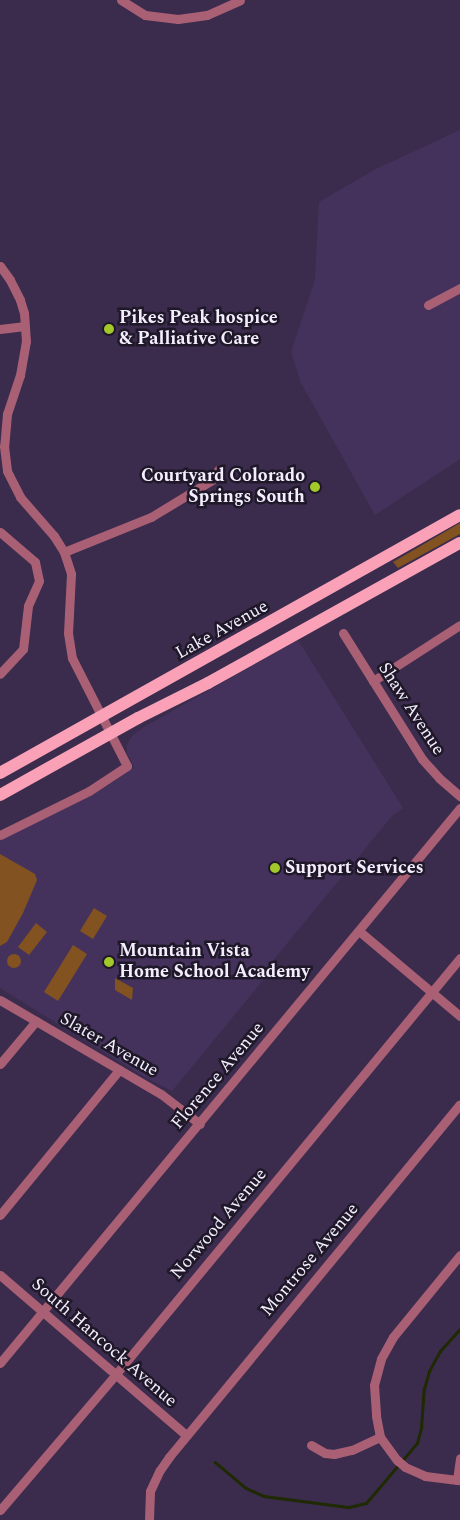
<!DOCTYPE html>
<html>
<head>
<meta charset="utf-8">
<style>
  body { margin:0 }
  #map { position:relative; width:460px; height:1520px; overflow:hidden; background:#3b2c4e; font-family:Spectral,serif }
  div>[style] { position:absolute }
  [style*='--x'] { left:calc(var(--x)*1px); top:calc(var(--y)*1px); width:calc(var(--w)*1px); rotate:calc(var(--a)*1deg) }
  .built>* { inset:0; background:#45325c }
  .green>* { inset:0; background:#825220 }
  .round { border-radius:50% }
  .stream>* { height:2.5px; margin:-1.25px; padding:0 1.25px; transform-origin:1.25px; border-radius:1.25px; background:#1f2902 }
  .street>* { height:9px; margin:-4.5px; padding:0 4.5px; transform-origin:4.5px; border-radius:4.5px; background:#a96074 }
  .primary>* { height:12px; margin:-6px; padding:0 6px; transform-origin:6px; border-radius:6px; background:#faa1b7 }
  .dots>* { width:14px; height:14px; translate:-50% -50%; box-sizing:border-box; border:2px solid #1f1828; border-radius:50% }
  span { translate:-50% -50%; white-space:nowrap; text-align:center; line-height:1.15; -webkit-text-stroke:5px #1f1828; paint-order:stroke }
  .poi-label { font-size:18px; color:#f3edfe; font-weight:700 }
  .left { translate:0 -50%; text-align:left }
  .right { translate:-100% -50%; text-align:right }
  .street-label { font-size:18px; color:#f3edfe }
</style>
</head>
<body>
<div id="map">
  <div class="built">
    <div style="clip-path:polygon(460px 130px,460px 459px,375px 515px,301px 383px,291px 352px,315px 280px,319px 202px,374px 170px)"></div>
    <div style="clip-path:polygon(298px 640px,403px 808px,392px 816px,261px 975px,264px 979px,172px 1091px,143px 1076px,0 988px,0 840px,107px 786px,134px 767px,127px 753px,127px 745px,132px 736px,144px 727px)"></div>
  </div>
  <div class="green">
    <div style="clip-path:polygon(460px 523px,460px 534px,398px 568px,393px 562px)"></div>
    <div style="clip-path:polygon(0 854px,35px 874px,37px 880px,23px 913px,7px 942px,0 946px)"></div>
    <div style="clip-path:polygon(94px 908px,107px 916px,93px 939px,80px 931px)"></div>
    <div style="clip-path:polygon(36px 923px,47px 932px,29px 955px,18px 947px)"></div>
    <div style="clip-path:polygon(73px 945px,87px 954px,58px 1001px,44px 992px)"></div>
    <div class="round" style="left:7px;top:954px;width:14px;height:14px"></div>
    <div style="clip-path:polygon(115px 978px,133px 988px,132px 1000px,115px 990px)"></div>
  </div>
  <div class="stream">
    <div style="--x:215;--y:1462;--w:40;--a:40"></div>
    <div style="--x:246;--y:1488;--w:20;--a:24"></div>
    <div style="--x:264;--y:1496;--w:86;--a:7.4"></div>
    <div style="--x:349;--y:1507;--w:17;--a:-13"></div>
    <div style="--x:366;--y:1503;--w:79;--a:-49.6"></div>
    <div style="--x:417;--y:1443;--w:16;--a:-75"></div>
    <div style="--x:421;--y:1428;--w:39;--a:-86"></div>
    <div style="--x:424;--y:1389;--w:19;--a:-74"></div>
    <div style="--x:429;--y:1371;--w:23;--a:-61"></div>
    <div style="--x:440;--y:1351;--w:30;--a:-48"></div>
  </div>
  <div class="street">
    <div style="--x:121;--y:0;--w:28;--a:32"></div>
    <div style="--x:145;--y:15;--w:33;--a:7"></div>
    <div style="--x:178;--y:19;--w:29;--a:-8"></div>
    <div style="--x:207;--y:15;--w:36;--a:-24"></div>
    <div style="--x:0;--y:266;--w:17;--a:54"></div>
    <div style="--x:10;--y:280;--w:22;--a:63"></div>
    <div style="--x:20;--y:300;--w:14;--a:73"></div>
    <div style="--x:24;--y:313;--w:28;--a:86"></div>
    <div style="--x:26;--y:341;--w:35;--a:100"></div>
    <div style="--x:20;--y:375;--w:41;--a:108.4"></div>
    <div style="--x:7;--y:414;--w:32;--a:95"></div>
    <div style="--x:4;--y:446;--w:25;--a:83"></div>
    <div style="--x:7;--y:471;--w:29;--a:63"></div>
    <div style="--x:20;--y:497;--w:52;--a:48.9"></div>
    <div style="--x:54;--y:536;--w:19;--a:58"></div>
    <div style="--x:64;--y:552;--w:23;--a:72"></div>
    <div style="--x:71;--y:574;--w:59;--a:92.9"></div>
    <div style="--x:68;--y:633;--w:25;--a:81"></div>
    <div style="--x:72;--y:658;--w:121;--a:63"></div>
    <div style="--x:127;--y:766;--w:45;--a:146.7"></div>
    <div style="--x:89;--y:791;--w:99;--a:153.7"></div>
    <div style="--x:428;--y:305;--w:36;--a:-28"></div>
    <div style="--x:0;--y:329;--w:25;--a:-7"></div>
    <div style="--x:0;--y:532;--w:46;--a:40.6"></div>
    <div style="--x:35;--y:562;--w:19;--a:78"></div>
    <div style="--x:39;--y:581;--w:27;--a:114"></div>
    <div style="--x:28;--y:606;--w:43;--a:96.6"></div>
    <div style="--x:23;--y:649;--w:34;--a:133"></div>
    <div style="--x:64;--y:552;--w:94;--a:-21.9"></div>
    <div style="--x:151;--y:517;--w:71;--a:-31.2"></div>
    <div style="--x:212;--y:480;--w:12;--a:-59"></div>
    <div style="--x:343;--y:633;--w:149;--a:57.9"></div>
    <div style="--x:422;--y:759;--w:25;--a:48"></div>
    <div style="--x:439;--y:778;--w:28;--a:41"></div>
    <div style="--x:373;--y:681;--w:103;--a:-32.8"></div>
    <div style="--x:359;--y:931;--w:132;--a:40.1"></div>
    <div style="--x:0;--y:1000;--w:186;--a:30.3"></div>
    <div style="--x:161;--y:1094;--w:49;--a:37.6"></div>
    <div style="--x:0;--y:1064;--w:56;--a:-50.1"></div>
    <div style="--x:0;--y:1215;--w:188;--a:-50.6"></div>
    <div style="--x:460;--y:1255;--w:106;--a:129.3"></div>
    <div style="--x:393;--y:1337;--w:25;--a:119"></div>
    <div style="--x:381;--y:1359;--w:27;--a:105"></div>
    <div style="--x:374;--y:1385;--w:31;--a:86"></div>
    <div style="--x:376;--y:1416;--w:21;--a:79"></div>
    <div style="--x:380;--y:1437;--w:29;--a:54"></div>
    <div style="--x:397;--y:1460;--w:11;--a:41"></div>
    <div style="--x:405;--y:1467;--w:22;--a:24"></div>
    <div style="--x:425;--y:1476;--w:35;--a:7"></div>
    <div style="--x:0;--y:1275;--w:245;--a:40.7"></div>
    <div style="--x:0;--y:1363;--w:721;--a:-50.35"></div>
    <div style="--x:311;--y:1445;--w:16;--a:30"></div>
    <div style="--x:325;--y:1453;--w:9;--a:6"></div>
    <div style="--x:334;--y:1454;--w:18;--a:-13"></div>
    <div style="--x:352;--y:1450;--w:31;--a:-25"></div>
    <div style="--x:457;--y:1480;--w:22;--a:-82"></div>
    <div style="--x:0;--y:1510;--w:179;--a:-49.5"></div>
    <div style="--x:116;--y:1374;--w:540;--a:-50.41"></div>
    <div style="--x:149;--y:1520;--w:29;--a:-88"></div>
    <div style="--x:150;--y:1491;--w:23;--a:-65"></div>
    <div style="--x:160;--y:1470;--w:16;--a:-55"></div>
    <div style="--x:169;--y:1457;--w:457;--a:-50.5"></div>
  </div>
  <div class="primary">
    <div style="--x:0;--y:773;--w:527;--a:-29.29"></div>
    <div style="--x:0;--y:795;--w:158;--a:-29.2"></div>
    <div style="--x:138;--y:718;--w:78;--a:-26.6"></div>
    <div style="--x:208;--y:683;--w:288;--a:-29.1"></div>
  </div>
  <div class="dots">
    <div style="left:109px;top:329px;background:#a2c929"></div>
    <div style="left:315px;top:487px;background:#a2c929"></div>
    <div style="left:275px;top:868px;background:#a2c929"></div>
    <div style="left:109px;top:962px;background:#a2c929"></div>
  </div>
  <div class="poi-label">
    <span class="left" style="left:119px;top:329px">Pikes Peak hospice<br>&amp; Palliative Care</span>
    <span class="right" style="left:305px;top:487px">Courtyard Colorado<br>Springs South</span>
    <span class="left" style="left:285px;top:868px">Support Services</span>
    <span class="left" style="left:119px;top:962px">Mountain Vista<br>Home School Academy</span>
  </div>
  <div class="street-label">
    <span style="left:222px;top:630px;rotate:-29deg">Lake Avenue</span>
    <span style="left:411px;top:709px;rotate:57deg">Shaw Avenue</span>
    <span style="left:109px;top:1045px;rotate:30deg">Slater Avenue</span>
    <span style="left:218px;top:1076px;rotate:-50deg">Florence Avenue</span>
    <span style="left:219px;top:1224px;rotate:-50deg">Norwood Avenue</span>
    <span style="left:310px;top:1260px;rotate:-50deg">Montrose Avenue</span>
    <span style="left:104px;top:1343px;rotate:41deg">South Hancock Avenue</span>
  </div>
</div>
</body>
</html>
